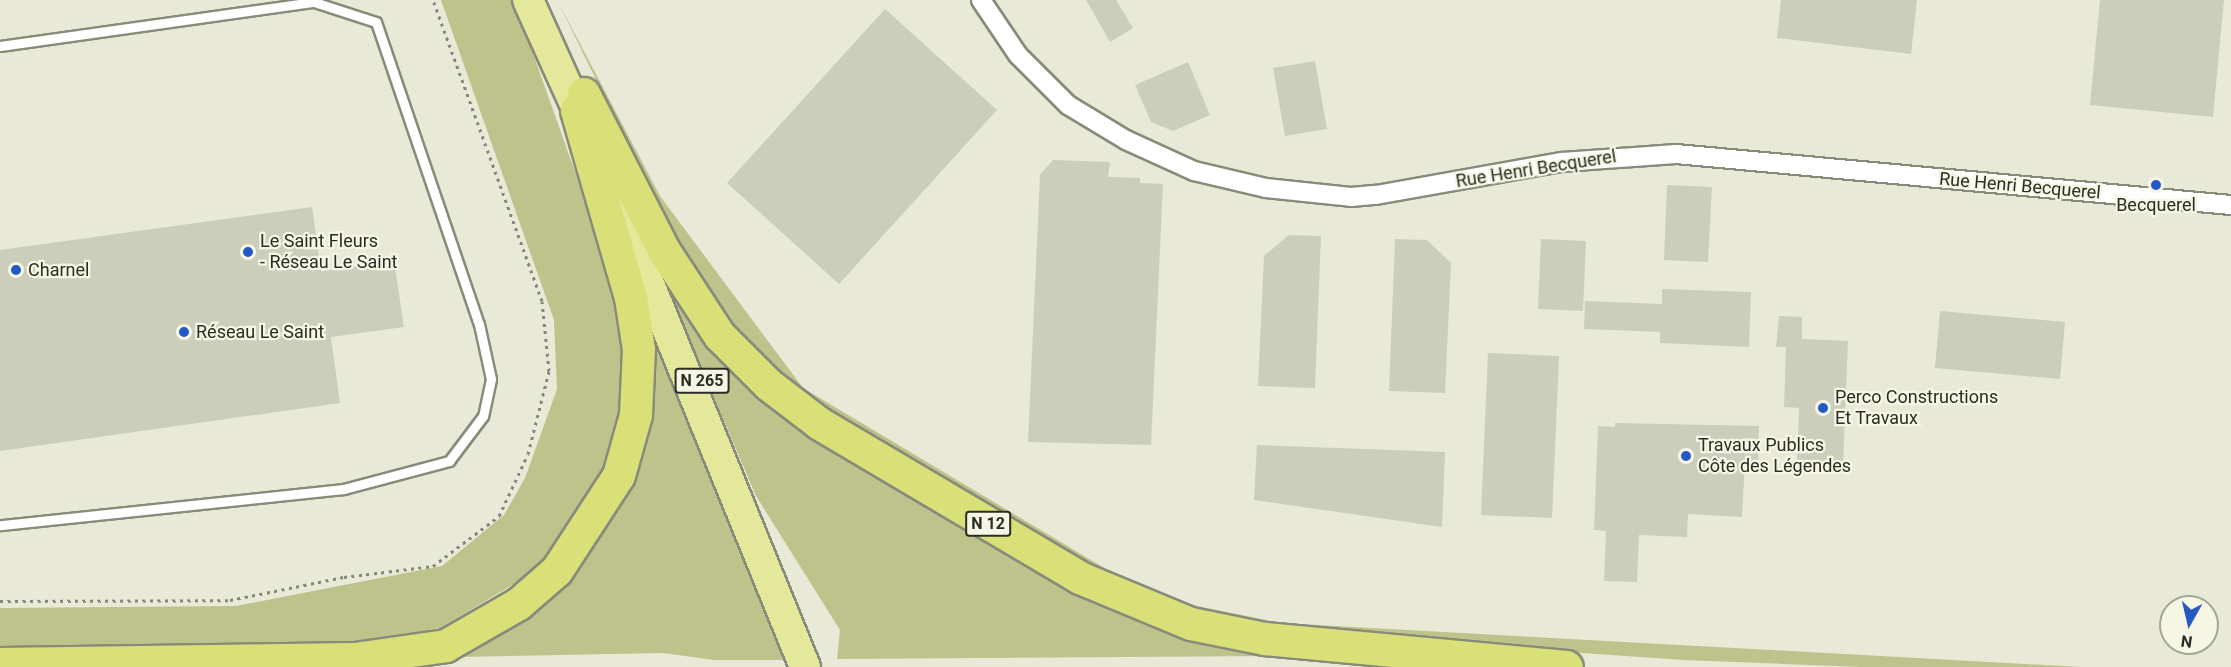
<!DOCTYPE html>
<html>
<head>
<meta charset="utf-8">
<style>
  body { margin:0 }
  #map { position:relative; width:2231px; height:667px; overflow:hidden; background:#e8ead7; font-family:Roboto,sans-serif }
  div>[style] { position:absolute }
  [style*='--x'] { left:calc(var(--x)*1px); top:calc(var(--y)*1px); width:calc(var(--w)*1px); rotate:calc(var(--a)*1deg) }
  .green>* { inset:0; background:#bec38b }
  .building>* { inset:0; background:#cccebc }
  .path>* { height:3px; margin-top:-1.5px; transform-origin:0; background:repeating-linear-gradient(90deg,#86877b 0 3px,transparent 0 7.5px) }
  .roads { filter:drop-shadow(2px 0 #898b7a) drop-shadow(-2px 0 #898b7a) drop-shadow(0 2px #898b7a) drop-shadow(0 -2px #898b7a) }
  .service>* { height:9px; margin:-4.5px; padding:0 4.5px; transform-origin:4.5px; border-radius:4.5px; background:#fff }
  .minor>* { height:18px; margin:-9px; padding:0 9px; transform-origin:9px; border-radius:9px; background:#fff }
  .primary>* { height:30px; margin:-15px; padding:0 15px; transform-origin:15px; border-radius:15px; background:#e3e89a }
  .trunk>* { height:32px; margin:-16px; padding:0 16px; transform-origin:16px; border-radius:16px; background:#dae078 }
  .dots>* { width:16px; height:16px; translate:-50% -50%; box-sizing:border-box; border:3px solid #f5f7e4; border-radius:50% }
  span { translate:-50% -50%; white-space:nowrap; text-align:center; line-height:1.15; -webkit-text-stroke:4.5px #f5f7e4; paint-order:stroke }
  .shield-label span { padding:2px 4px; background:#f5f7e4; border:2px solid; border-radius:4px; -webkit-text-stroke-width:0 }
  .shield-label { font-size:16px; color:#2c2c25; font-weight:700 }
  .street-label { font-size:18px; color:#2c2c25 }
  .poi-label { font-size:18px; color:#2c2c25 }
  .left { translate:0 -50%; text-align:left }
  .north { position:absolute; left:2159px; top:595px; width:60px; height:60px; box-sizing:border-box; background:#f5f7e4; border:2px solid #a5a698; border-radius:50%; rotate:188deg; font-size:16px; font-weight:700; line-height:24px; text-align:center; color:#2c2c25 }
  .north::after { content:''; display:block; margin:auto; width:21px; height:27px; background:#2358c5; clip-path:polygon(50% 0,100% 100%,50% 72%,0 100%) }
</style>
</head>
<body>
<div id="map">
  <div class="green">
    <div style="clip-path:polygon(441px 0,514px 0,612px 276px,625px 349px,618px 444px,579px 519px,527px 576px,440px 628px,366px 642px,282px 647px,0 651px,0 608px,236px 606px,442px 566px,504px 515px,525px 478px,557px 389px,554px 320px)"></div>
    <div style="clip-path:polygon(557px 0,660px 196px,803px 388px,1153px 597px,1280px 623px,2081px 667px,1860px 667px,1684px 660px,1451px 644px,1259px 626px,1137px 598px,779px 385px,687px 265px)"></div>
    <div style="clip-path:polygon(620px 248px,789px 660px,714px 660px,663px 653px,458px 657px,456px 650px,491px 631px,635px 453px)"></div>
    <div style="clip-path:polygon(650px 248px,691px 307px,872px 465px,1278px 656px,837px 659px,840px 630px,756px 496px)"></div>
  </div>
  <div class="building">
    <div style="clip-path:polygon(1086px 0,1116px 0,1133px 28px,1110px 42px)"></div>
    <div style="clip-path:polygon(1781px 0,1917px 0,1911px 54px,1777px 38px)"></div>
    <div style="clip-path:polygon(2100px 0,2224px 0,2213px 117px,2090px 105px)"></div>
    <div style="clip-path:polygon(885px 9px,997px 110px,839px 284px,727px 183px)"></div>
    <div style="clip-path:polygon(1315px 61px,1327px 129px,1285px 136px,1273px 68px)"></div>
    <div style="clip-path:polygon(1188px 62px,1210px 115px,1173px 131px,1151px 122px,1135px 85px)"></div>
    <div style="clip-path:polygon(1053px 160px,1110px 162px,1108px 177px,1140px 178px,1140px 183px,1163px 184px,1151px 445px,1028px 442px,1040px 175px)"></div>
    <div style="clip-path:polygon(1667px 185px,1712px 187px,1708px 262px,1664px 260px)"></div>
    <div style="clip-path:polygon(312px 207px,321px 271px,394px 260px,404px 327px,331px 337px,340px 403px,0 451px,0 250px)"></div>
    <div style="clip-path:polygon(1289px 235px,1321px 236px,1315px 388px,1258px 386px,1264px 256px)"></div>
    <div style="clip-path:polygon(1395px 239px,1427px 240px,1451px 263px,1445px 393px,1389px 391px)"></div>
    <div style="clip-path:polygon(1541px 239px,1586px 241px,1583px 311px,1538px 309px)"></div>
    <div style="clip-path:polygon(1662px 289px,1751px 292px,1749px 347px,1660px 343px,1660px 332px,1584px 329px,1585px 301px,1662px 304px)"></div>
    <div style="clip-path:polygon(1940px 311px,2065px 322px,2060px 379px,1935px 368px)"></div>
    <div style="clip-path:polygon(1779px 316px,1802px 317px,1802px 339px,1848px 341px,1843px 466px,1797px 465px,1799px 408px,1784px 407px,1786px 347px,1776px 347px)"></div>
    <div style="clip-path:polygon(1488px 353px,1559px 356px,1552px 518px,1481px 515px)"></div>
    <div style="clip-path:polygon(1615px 423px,1759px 426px,1758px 462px,1745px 462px,1742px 517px,1688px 514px,1687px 537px,1639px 535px,1637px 582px,1604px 581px,1606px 531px,1594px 530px,1598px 426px,1615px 427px)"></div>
    <div style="clip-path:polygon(1257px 445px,1445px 452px,1442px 527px,1254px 500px)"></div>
  </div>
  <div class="path">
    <div style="--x:0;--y:601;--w:230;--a:-0.2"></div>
    <div style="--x:230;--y:600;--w:116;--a:-11.4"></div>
    <div style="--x:344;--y:577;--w:90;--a:-7"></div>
    <div style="--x:433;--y:566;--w:83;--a:-37.1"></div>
    <div style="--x:499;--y:516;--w:68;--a:-64.9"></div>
    <div style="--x:528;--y:454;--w:86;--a:-75.8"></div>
    <div style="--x:549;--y:371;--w:70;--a:-95.7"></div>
    <div style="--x:542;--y:301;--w:320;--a:-109.9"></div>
  </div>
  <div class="roads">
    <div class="service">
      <div style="--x:0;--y:46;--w:317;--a:-8"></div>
      <div style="--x:314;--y:2;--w:65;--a:17.9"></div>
      <div style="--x:376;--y:22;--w:319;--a:71.2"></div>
      <div style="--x:479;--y:324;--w:56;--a:77.7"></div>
      <div style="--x:491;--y:379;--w:38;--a:102"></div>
      <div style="--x:483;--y:416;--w:56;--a:127.1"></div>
      <div style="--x:449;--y:461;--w:109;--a:165.1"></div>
      <div style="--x:344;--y:489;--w:346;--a:174"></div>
    </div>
    <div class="minor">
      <div style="--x:981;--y:0;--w:66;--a:56.1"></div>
      <div style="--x:1018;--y:55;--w:71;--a:45"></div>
      <div style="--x:1068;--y:105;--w:68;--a:31.1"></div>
      <div style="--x:1126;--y:140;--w:75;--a:24.5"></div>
      <div style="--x:1194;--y:171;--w:74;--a:13.3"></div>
      <div style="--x:1266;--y:188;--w:85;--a:6"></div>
      <div style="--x:1351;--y:197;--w:25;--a:-5"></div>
      <div style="--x:1376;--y:195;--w:189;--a:-10.1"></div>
      <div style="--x:1562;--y:162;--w:114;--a:-4"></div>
      <div style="--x:1676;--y:154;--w:557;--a:5.25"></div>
    </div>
    <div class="primary">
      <div style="--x:528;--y:0;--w:138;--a:65.7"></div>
      <div style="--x:614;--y:198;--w:506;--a:67.84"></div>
    </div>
    <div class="trunk">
      <div style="--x:584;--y:94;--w:178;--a:62.9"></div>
      <div style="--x:665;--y:252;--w:100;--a:56.8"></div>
      <div style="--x:720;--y:336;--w:69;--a:45"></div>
      <div style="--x:769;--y:385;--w:64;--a:37.4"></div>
      <div style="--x:820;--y:424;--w:302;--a:30.6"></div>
      <div style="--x:1080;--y:578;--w:120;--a:22.5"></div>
      <div style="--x:1191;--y:624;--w:76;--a:11.5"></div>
      <div style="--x:1265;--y:639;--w:303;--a:5.3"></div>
      <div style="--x:0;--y:664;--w:355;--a:-0.8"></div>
      <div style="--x:355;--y:659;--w:92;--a:-8.1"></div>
      <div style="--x:446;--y:646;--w:84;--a:-29.9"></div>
      <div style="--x:519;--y:604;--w:50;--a:-41"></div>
      <div style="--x:557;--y:571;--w:113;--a:-56.9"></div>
      <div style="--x:619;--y:476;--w:63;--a:-74.4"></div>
      <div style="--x:636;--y:415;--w:65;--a:-87.4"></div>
      <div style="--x:639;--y:350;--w:53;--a:-98.7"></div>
      <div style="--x:631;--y:298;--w:195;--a:-106.1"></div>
    </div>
  </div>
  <div class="dots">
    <div style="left:2156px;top:185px;background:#2358c5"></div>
    <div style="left:248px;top:252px;background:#2358c5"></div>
    <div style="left:16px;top:270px;background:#2358c5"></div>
    <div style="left:184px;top:332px;background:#2358c5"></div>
    <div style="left:1823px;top:408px;background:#2358c5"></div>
    <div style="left:1686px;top:456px;background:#2358c5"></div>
  </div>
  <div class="shield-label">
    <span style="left:702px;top:381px">N 265</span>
    <span style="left:988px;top:524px">N 12</span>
  </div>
  <div class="street-label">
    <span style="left:1536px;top:169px;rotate:-9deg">Rue Henri Becquerel</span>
    <span style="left:2020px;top:186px;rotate:5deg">Rue Henri Becquerel</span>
  </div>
  <div class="poi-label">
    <span style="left:2156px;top:205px">Becquerel</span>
    <span class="left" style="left:260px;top:252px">Le Saint Fleurs<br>- Réseau Le Saint</span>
    <span class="left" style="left:28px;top:270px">Charnel</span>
    <span class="left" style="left:196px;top:332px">Réseau Le Saint</span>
    <span class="left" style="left:1835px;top:408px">Perco Constructions<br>Et Travaux</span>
    <span class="left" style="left:1698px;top:456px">Travaux Publics<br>Côte des Légendes</span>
  </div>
  <div class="north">N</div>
</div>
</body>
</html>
